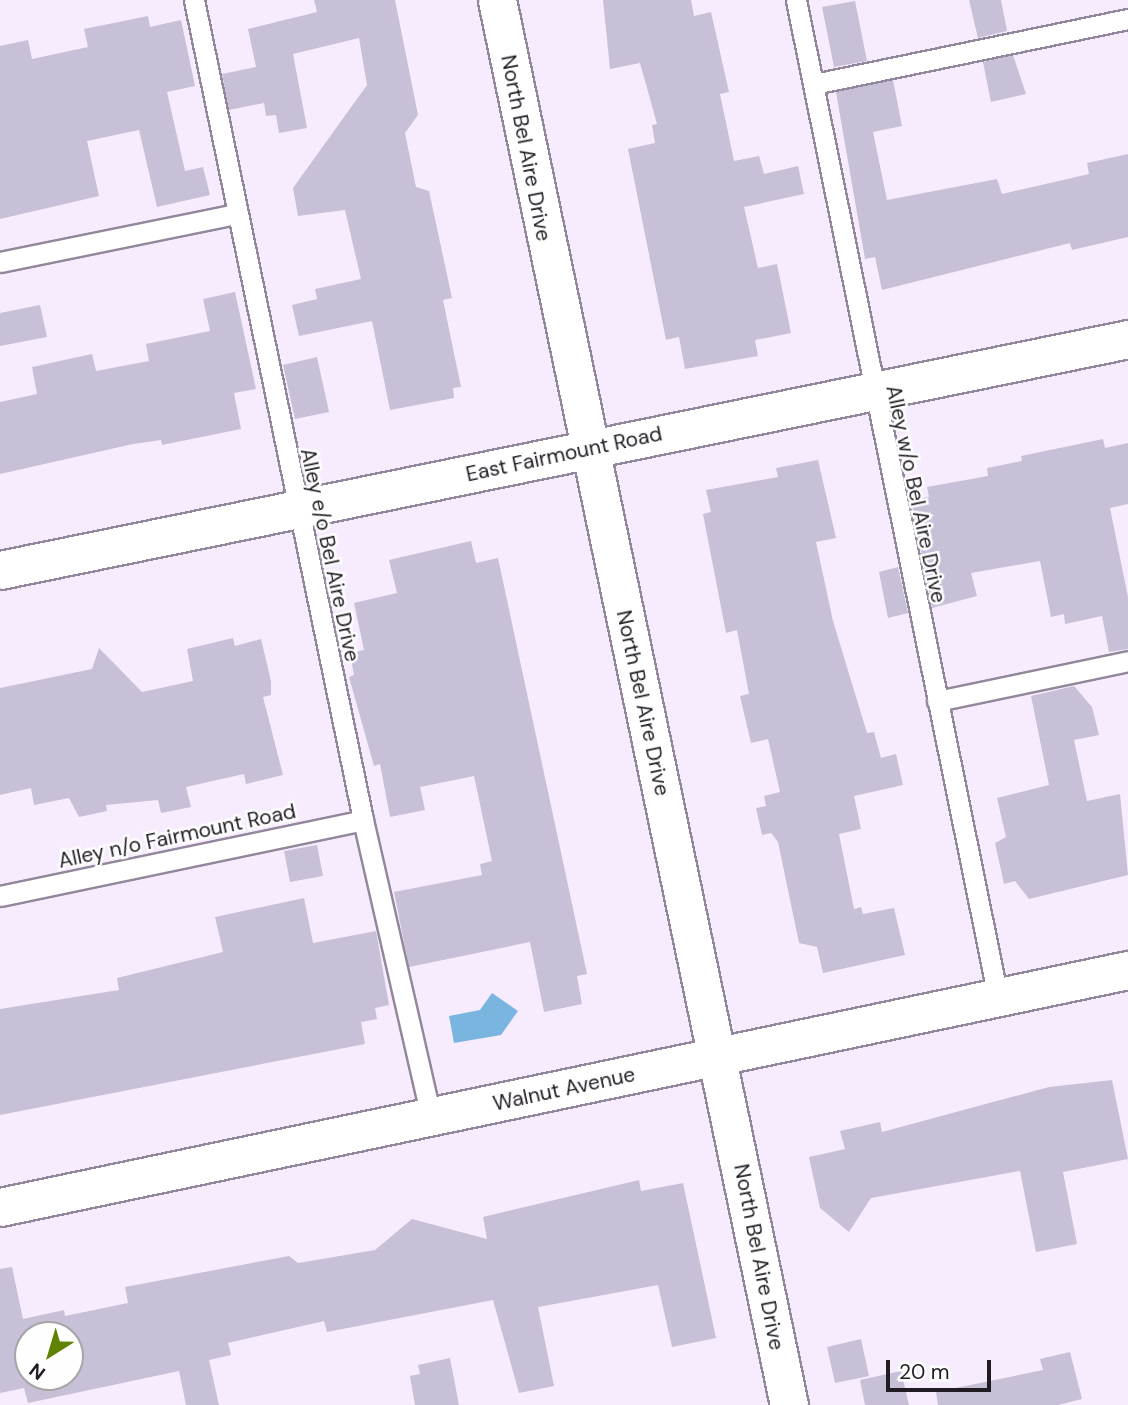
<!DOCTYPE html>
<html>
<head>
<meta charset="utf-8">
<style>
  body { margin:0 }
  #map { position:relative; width:1128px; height:1405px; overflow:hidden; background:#f7ecfe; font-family:"DM Sans",sans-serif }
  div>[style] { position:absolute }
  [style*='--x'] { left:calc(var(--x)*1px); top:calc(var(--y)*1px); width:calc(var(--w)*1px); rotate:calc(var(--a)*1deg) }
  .water>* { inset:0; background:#7ab5e0 }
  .building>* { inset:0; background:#c8c0d7 }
  .roads { filter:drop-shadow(2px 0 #93879b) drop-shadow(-2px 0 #93879b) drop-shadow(0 2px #93879b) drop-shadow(0 -2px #93879b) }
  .lane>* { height:19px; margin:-9.5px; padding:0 9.5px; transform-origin:9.5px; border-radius:9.5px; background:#fff }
  .street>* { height:37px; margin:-18.5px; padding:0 18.5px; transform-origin:18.5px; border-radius:18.5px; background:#fff }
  span { translate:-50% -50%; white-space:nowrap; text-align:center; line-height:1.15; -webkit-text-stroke:5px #fefefe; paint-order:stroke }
  .street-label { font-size:21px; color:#211c24 }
  .north { position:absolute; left:14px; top:1321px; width:70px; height:70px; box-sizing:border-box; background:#fefefe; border:2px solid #a6a4a7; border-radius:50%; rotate:217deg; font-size:19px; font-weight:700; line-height:28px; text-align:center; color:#211c24 }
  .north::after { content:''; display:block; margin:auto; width:24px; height:32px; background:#5f8301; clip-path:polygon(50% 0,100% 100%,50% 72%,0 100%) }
  .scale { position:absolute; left:886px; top:1360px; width:105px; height:32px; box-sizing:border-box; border:4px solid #211c24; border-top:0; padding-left:9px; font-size:21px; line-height:24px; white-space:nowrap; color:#211c24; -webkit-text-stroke:5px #fefefe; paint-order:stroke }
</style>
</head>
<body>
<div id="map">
  <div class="water">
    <div style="clip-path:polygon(492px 993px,518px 1011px,501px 1035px,454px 1043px,449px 1016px,480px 1010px)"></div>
  </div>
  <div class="building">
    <div style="clip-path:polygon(314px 0,395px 0,418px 115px,405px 133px,416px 187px,429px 191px,452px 298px,443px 300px,461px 387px,453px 388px,454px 398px,390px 410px,372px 321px,299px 336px,292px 305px,317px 299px,315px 289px,361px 279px,345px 210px,298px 216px,293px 188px,367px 85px,359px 38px,293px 54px,307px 128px,279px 133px,276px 115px,266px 116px,264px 103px,229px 110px,222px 74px,256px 67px,248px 29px,317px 12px)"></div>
    <div style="clip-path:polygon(603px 0,691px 0,694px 16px,711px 12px,729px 92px,720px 94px,734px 161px,759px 156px,764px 174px,798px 166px,804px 194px,744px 207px,758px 268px,777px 264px,791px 333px,755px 340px,758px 356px,685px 369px,679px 337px,666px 340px,628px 149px,655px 143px,652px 125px,657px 124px,640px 63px,610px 69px)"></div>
    <div style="clip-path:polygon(969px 0,1001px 0,1007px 31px,978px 38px)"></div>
    <div style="clip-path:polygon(855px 1px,867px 61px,834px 67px,822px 7px)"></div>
    <div style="clip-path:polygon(148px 16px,150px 27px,181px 20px,195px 86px,167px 92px,185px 171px,203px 167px,210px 195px,157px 207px,139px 130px,87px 141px,99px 196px,0 219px,0 46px,28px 40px,32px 59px,88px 47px,84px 29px)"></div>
    <div style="clip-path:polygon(1013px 55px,1026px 94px,991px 102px,983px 62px)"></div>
    <div style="clip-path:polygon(893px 80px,902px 126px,873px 132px,887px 200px,997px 179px,1002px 194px,1089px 174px,1087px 163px,1128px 154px,1128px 237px,1072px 250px,1070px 243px,882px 290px,875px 257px,865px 259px,836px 92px)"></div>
    <div style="clip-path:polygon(235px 292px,256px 389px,234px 393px,241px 429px,162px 445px,161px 440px,133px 444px,0 474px,0 402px,37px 394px,32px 367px,92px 354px,96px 371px,149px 361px,146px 344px,210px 331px,203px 299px)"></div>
    <div style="clip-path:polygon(40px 305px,47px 337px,0 346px,0 313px)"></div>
    <div style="clip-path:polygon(317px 357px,329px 412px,295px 419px,283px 365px)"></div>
    <div style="clip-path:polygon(1103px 439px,1105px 448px,1128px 443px,1128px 504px,1110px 508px,1128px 597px,1128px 649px,1109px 652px,1102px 616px,1065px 624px,1064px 614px,1051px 617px,1040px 561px,971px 573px,977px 596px,932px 608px,911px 500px,929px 497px,927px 487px,988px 476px,987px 468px,1022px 461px,1021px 456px)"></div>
    <div style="clip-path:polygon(818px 460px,836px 538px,816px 542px,833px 621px,867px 733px,874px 732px,881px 758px,896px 754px,903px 785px,854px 796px,861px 829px,839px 834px,854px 909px,861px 907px,863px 914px,894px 908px,905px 955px,823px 973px,817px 947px,799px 943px,778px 842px,771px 833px,762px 835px,756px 808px,766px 806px,764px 796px,780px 792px,768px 739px,751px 743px,740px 696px,749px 694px,737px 630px,726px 633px,703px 514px,711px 512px,706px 490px,778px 477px,776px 468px)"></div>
    <div style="clip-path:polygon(471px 541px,476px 563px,498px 558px,587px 974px,577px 976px,582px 1004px,544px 1012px,530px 942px,409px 967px,394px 892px,482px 875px,480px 864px,492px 861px,474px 776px,420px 787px,425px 810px,390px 817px,380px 764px,374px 766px,349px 677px,354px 675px,350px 653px,364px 650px,354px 603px,397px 593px,389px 560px)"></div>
    <div style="clip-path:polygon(898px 567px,908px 613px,888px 618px,879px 572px)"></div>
    <div style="clip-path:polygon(233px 638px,235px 646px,261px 639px,271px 681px,271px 695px,263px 697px,283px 775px,246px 784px,244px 774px,186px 787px,191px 807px,161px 813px,158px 800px,106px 805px,107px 811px,79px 817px,69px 798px,34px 805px,31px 788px,0 795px,0 688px,92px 669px,99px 648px,142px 692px,193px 681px,187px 649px)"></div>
    <div style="clip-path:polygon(1074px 686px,1092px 707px,1099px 735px,1074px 740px,1087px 801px,1120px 794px,1128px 875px,1029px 899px,1015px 881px,1004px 884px,995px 843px,1006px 837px,997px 798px,1049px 785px,1031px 696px)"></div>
    <div style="clip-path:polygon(317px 845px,323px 876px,290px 882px,284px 851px)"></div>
    <div style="clip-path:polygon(304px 898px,313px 943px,376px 931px,389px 1005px,375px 1008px,377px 1019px,361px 1022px,365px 1044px,0 1115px,0 1009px,119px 990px,117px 978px,223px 952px,215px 917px)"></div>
    <div style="clip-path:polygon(1112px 1080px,1128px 1159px,1063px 1172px,1077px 1244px,1036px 1252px,1020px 1171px,871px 1198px,849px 1232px,820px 1208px,809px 1157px,845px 1149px,840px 1131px,880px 1122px,882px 1132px,1049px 1087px)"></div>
    <div style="clip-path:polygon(evenodd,639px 1180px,641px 1191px,683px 1183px,716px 1338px,672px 1347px,658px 1285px,538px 1307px,554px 1386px,519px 1393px,493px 1300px,327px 1332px,324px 1321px,228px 1343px,231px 1355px,209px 1360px,219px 1405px,186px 1405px,179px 1371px,28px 1403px,24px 1388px,0 1393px,0 1269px,12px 1267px,23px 1319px,64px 1310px,65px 1316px,128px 1303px,125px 1287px,289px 1256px,298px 1263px,375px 1250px,412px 1219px,487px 1239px,483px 1217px,639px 1180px,28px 1335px,70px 1335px,70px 1377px,28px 1377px,28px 1335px)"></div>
    <div style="clip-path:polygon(861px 1339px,869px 1376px,835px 1383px,827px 1347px)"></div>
    <div style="clip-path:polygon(1070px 1352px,1082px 1399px,1058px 1405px,938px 1405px,936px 1392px,1043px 1370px,1040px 1359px)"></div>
    <div style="clip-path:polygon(450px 1358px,459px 1405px,415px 1405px,410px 1376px,420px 1374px,418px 1365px)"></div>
    <div style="clip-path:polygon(901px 1371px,909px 1405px,865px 1405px,860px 1380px)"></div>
  </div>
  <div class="roads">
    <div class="lane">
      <div style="--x:194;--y:0;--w:837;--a:78.35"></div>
      <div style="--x:363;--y:820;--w:305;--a:77.1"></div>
      <div style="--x:796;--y:0;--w:1017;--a:78.55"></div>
      <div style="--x:814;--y:84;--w:321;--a:-11.7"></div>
      <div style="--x:0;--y:262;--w:240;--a:-11.5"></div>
      <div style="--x:937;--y:701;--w:195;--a:-11.8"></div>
      <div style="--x:0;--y:896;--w:371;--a:-11.8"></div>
    </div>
    <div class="street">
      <div style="--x:497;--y:0;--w:1435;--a:78.26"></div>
      <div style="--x:0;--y:570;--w:1151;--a:-11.57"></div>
      <div style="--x:0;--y:1207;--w:1153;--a:-11.87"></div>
    </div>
  </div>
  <div class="street-label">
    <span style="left:526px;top:148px;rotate:79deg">North Bel Aire Drive</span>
    <span style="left:564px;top:454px;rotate:-12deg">East Fairmount Road</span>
    <span style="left:916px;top:494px;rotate:78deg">Alley w/o Bel Aire Drive</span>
    <span style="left:330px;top:555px;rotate:78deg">Alley e/o Bel Aire Drive</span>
    <span style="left:643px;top:703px;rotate:78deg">North Bel Aire Drive</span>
    <span style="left:177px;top:836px;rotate:-12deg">Alley n/o Fairmount Road</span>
    <span style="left:564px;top:1089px;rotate:-12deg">Walnut Avenue</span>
    <span style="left:759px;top:1257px;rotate:79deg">North Bel Aire Drive</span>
  </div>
  <div class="north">N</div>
  <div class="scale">20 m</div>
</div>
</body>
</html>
